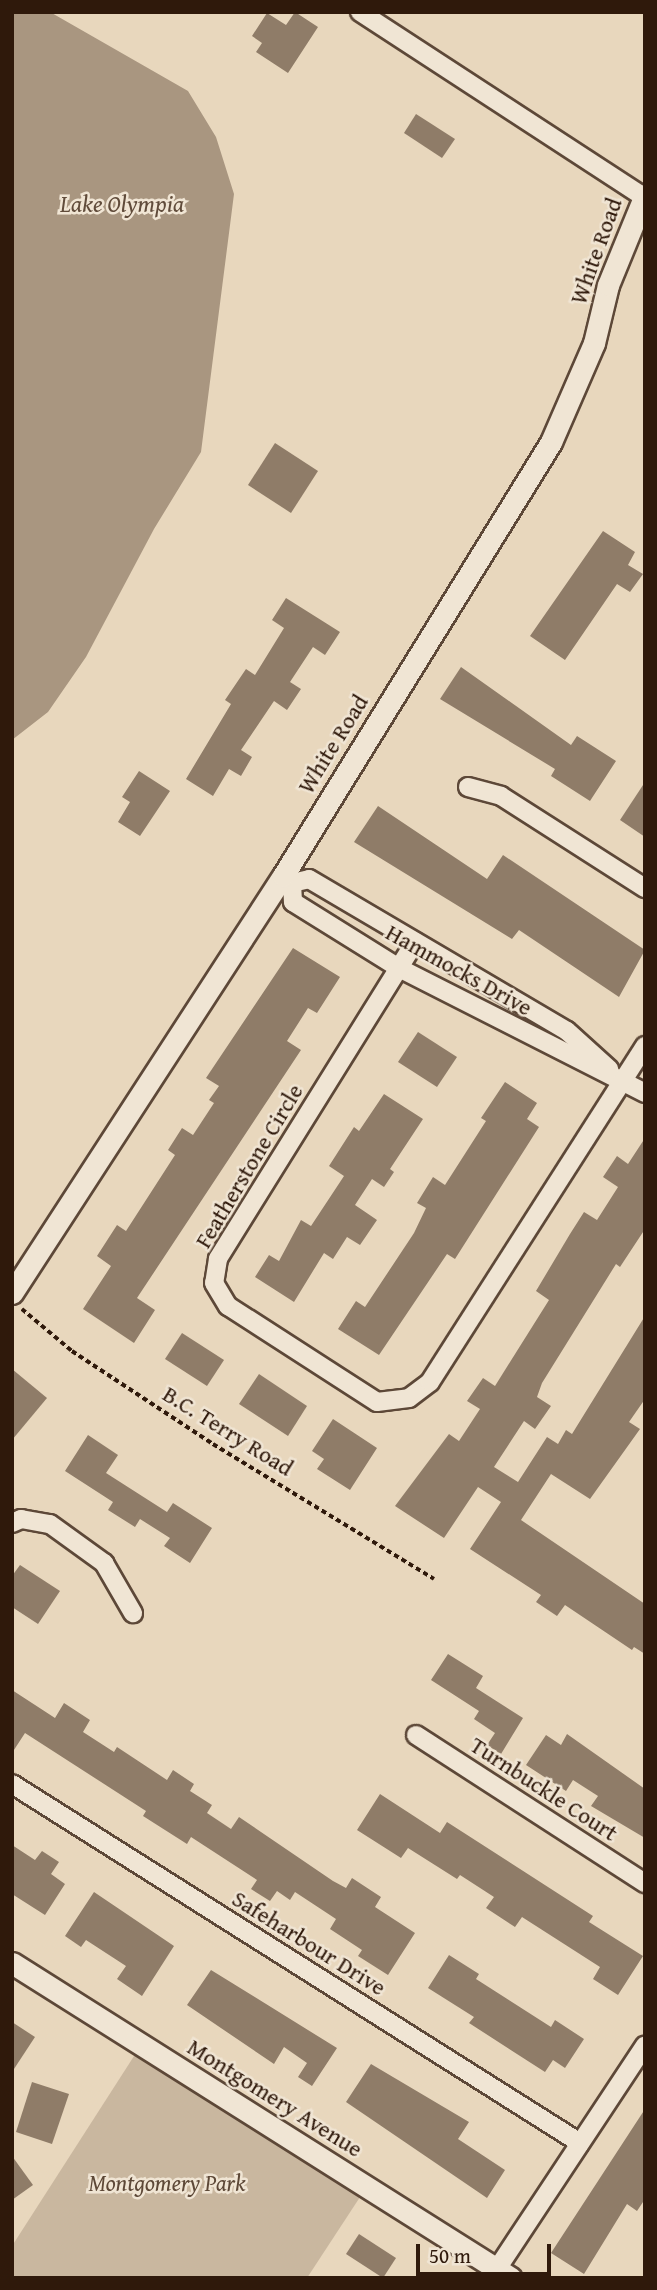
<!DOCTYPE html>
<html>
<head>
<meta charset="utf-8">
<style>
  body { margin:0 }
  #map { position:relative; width:657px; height:2290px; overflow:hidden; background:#e8d7bd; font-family:"Gentium Book Plus",serif }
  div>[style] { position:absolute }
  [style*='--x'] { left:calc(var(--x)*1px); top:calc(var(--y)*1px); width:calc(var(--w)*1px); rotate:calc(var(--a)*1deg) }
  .green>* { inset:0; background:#c9b79f }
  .water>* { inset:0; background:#a99680 }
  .building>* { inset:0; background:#8f7c68 }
  .path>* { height:3.5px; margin-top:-1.75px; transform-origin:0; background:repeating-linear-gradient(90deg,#2f190b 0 5px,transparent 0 8.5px) }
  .roads { filter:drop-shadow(2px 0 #5d4838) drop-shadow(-2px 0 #5d4838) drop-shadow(0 2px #5d4838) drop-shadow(0 -2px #5d4838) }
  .minor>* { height:18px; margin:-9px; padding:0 9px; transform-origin:9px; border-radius:9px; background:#f0e5d4 }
  .tertiary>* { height:21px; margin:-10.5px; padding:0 10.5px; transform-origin:10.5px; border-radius:10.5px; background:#f0e5d4 }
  span { translate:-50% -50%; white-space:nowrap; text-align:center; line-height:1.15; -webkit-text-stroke:5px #f0e5d4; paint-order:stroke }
  .street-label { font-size:23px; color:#2f190b }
  .park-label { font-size:23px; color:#5d4837; font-style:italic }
  .water-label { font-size:24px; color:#604b3a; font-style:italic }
  .frame { position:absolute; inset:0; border:14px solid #2f190b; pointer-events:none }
  .scale { position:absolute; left:416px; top:2244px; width:135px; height:32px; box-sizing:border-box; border:4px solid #2f190b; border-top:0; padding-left:9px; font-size:21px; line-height:24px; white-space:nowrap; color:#2f190b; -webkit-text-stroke:5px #f0e5d4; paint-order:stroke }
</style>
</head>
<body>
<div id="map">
  <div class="green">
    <div style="clip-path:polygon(136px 2053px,362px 2194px,307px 2278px,12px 2278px,12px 2246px)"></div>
  </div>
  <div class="water">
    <div style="clip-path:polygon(12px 12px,50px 12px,188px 91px,216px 137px,234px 194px,201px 452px,154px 529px,86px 657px,48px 712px,12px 740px)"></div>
  </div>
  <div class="building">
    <div style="clip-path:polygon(295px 12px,318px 27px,288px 73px,256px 52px,262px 43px,252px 36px,267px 13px,286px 25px)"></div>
    <div style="clip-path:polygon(416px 114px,455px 139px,442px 158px,404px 133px)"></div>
    <div style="clip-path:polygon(275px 443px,318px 471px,291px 513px,248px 485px)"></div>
    <div style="clip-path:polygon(603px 531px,635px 552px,628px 565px,643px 574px,630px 592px,617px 584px,565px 660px,530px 636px)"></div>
    <div style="clip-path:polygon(286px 598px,340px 632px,325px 655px,313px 647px,290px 682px,301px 689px,287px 710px,274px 701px,241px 750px,252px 757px,241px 776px,229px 769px,213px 796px,186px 779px,231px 704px,225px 700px,246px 669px,255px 675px,284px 628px,272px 620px)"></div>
    <div style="clip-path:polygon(461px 667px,571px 745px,577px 736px,616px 761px,590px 801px,551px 776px,555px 769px,440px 699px)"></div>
    <div style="clip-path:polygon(139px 771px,170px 791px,140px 836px,118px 822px,130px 802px,122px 797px)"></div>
    <div style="clip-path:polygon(645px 782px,645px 837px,620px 820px)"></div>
    <div style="clip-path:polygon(378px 806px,487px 879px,503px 855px,645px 950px,619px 997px,519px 930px,512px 939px,354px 842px)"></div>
    <div style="clip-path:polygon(293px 948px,340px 977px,317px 1013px,308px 1008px,287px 1041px,301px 1050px,137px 1298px,155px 1310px,134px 1343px,83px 1309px,111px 1266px,97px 1256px,117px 1225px,126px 1231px,175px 1155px,168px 1150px,182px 1128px,193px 1135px,214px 1103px,209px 1100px,219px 1086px,206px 1078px)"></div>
    <div style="clip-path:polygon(418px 1032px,457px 1057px,437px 1087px,398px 1062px)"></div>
    <div style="clip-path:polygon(505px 1082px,537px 1103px,527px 1119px,539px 1127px,455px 1259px,447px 1254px,379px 1355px,338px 1329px,356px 1301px,365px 1307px,414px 1233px,426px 1208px,417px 1203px,433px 1177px,445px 1185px,486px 1121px,481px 1118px)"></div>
    <div style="clip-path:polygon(384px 1094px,423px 1119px,390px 1169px,394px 1172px,384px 1187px,372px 1179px,355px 1205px,377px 1220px,360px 1245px,347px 1237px,333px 1259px,324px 1253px,294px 1302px,255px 1277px,269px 1255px,279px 1261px,301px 1220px,311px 1226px,344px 1176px,329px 1166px,354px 1127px,359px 1131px)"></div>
    <div style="clip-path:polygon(645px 1138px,645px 1229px,620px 1267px,616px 1264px,542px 1383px,537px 1397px,551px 1406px,535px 1429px,524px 1421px,494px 1467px,518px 1482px,547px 1437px,558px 1444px,566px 1430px,572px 1434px,645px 1316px,645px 1399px,629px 1422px,640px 1429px,590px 1499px,551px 1474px,521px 1520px,645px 1604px,645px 1654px,634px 1647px,632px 1650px,565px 1605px,557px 1616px,536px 1602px,541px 1595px,470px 1549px,501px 1502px,478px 1487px,444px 1538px,395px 1506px,449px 1434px,459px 1441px,480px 1409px,467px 1401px,483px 1378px,495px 1386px,549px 1300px,536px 1291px,570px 1234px,584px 1212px,597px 1220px,618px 1187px,603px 1177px,617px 1156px,628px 1164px)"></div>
    <div style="clip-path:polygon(182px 1333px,224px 1360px,207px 1386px,165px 1359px)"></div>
    <div style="clip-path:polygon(12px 1369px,47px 1398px,12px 1440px)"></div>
    <div style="clip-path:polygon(259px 1374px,307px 1406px,288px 1436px,239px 1404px)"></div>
    <div style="clip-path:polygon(333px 1419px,377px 1448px,350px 1490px,317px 1469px,324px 1459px,312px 1451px)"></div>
    <div style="clip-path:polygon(88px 1435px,118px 1455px,106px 1473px,167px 1512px,173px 1503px,212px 1528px,190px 1563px,164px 1546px,170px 1538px,140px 1519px,135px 1527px,108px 1510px,113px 1502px,65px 1471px)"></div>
    <div style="clip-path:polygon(20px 1565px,60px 1591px,38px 1624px,12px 1607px,12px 1576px)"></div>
    <div style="clip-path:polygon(448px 1654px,483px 1676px,476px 1688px,523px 1718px,501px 1754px,487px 1745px,495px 1733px,474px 1719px,479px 1711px,431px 1680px)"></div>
    <div style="clip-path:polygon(12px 1690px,55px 1718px,64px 1703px,90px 1720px,83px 1732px,114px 1752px,117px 1747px,167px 1780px,173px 1770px,194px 1784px,190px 1791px,212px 1805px,207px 1813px,231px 1829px,239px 1817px,333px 1881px,346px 1888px,352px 1878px,381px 1897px,375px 1907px,415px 1933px,388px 1975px,358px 1956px,362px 1950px,330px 1929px,336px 1919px,295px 1892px,290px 1900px,277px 1891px,270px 1901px,251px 1889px,257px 1880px,191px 1837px,187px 1844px,143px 1816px,146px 1811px,25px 1733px,12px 1753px)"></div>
    <div style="clip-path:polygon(567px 1734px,645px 1789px,645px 1838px,591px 1806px,598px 1796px,573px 1780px,566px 1791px,526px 1765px,546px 1735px,561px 1745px)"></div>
    <div style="clip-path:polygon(380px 1794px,440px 1833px,447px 1822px,593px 1916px,589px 1922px,643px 1956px,618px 1995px,593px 1979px,600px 1967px,522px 1917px,515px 1927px,486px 1908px,494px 1897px,460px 1875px,457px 1879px,408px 1848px,401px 1858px,357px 1830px)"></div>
    <div style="clip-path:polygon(12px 1845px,35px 1860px,42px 1851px,59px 1862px,51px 1874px,65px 1884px,45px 1915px,12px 1894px)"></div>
    <div style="clip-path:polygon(94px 1892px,174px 1946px,142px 1996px,117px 1979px,126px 1966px,86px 1940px,81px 1947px,65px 1936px)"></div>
    <div style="clip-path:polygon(449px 1955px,479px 1974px,476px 1979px,551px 2027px,555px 2020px,584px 2039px,565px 2068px,553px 2060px,545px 2072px,469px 2023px,474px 2017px,428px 1988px)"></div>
    <div style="clip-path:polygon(211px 1970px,337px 2048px,312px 2086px,298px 2077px,307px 2063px,284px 2047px,274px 2064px,187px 2005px)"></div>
    <div style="clip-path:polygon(12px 2022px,35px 2037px,12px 2072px)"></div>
    <div style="clip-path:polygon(371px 2064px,469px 2122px,458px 2139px,505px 2170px,487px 2198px,346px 2102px)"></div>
    <div style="clip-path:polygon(32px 2082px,69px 2094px,52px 2144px,16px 2132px)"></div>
    <div style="clip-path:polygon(645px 2109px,645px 2199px,637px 2211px,627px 2204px,584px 2274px,551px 2253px)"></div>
    <div style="clip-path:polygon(12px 2156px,33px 2185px,12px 2200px)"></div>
    <div style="clip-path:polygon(359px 2234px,396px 2258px,383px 2278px,346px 2254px)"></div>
  </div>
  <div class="path">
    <div style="--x:22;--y:1309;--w:65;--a:40"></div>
    <div style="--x:72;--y:1351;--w:169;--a:33.4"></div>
    <div style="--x:213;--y:1444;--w:259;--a:31.4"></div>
  </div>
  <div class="roads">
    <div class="minor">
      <div style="--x:360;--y:12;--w:339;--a:33.1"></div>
      <div style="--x:468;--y:787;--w:34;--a:15"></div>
      <div style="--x:501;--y:796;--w:171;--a:32.6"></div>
      <div style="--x:292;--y:883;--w:19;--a:87"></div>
      <div style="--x:293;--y:902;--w:125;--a:31.9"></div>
      <div style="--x:399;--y:968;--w:276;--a:26.9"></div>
      <div style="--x:292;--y:883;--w:17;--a:-13"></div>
      <div style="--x:309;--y:879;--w:299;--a:30.5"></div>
      <div style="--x:567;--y:1031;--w:57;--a:42.1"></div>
      <div style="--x:415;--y:942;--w:373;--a:121.9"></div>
      <div style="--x:218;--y:1259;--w:24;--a:99"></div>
      <div style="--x:214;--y:1283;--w:27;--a:59"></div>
      <div style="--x:228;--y:1306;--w:177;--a:32.8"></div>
      <div style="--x:377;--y:1402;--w:32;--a:-7"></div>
      <div style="--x:409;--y:1398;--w:26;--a:-37"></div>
      <div style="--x:430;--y:1382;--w:399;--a:-57.4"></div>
      <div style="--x:12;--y:1523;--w:10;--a:-24"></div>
      <div style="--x:21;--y:1519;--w:29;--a:10"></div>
      <div style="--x:50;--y:1524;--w:67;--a:35.8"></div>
      <div style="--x:104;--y:1563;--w:58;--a:59.9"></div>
      <div style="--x:416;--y:1735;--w:273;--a:32.9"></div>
      <div style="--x:12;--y:1784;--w:672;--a:32.29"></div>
      <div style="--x:497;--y:2269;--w:268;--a:-56.5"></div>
    </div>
    <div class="tertiary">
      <div style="--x:12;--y:1293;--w:497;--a:-57"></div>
      <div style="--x:283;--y:876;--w:510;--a:-58.3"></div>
      <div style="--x:551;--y:442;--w:108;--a:-66.5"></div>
      <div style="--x:594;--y:343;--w:60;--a:-76.4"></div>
      <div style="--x:608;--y:285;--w:97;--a:-67.7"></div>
      <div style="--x:12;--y:1963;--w:590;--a:32.26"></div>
    </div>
  </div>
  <div class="street-label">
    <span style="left:596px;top:251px;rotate:-70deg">White Road</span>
    <span style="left:333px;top:744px;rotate:-58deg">White Road</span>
    <span style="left:459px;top:970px;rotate:29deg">Hammocks Drive</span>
    <span style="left:249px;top:1166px;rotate:-59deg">Featherstone Circle</span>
    <span style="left:228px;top:1431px;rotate:32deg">B.C. Terry Road</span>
    <span style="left:544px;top:1789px;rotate:33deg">Turnbuckle Court</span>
    <span style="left:309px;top:1943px;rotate:32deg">Safeharbour Drive</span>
    <span style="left:275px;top:2098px;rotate:32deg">Montgomery Avenue</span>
  </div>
  <div class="park-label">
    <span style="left:167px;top:2183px">Montgomery Park</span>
  </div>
  <div class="water-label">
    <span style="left:122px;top:204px">Lake Olympia</span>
  </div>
  <div class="frame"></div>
  <div class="scale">50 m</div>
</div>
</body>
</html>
